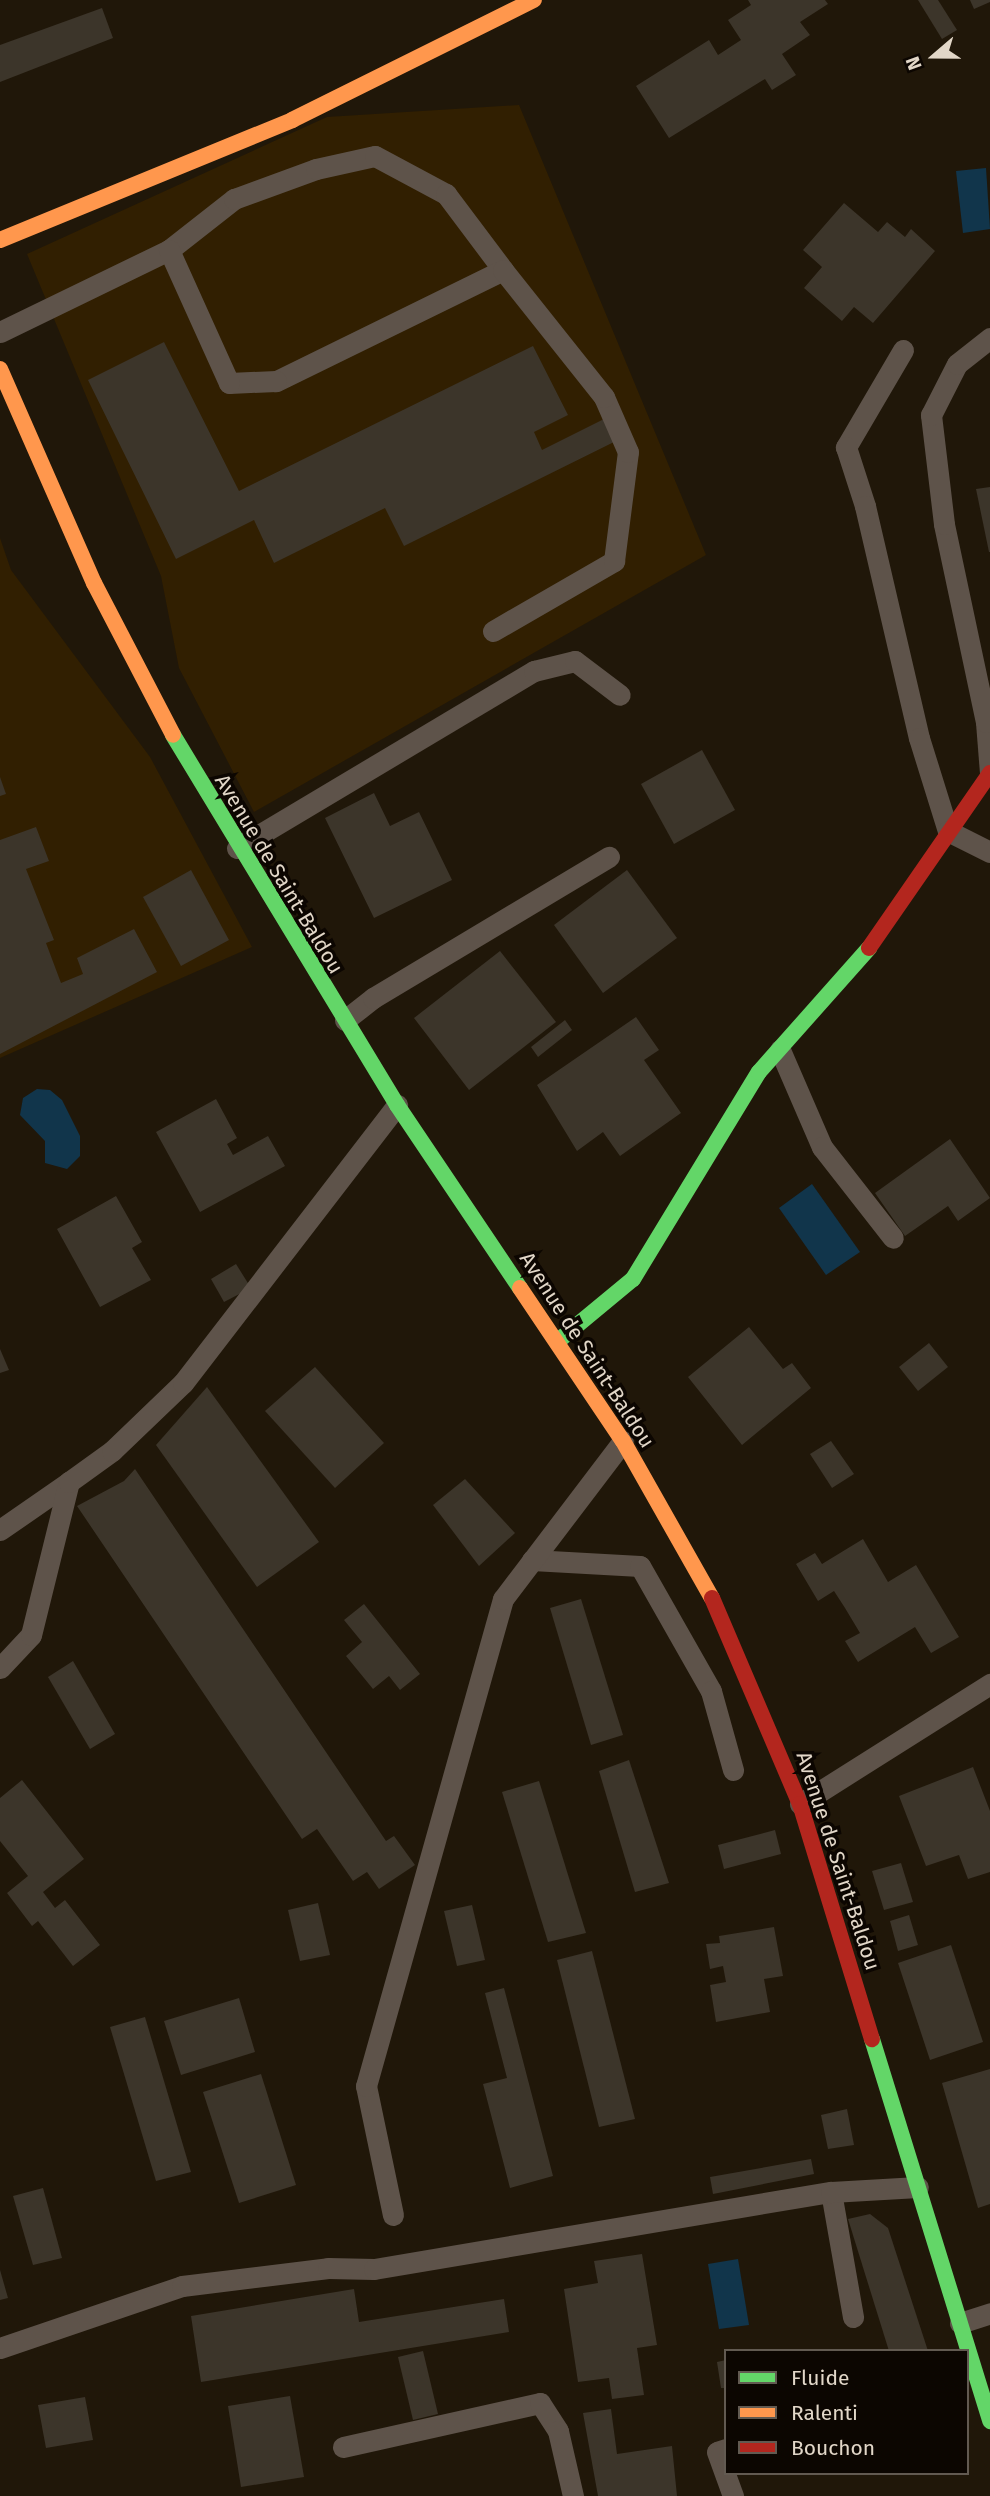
<!DOCTYPE html>
<html>
<head>
<meta charset="utf-8">
<style>
  body { margin:0 }
  #map { position:relative; width:990px; height:2496px; overflow:hidden; background:#201709; font-family:"Fira Sans",sans-serif }
  div>[style] { position:absolute }
  [style*='--x'] { left:calc(var(--x)*1px); top:calc(var(--y)*1px); width:calc(var(--w)*1px); rotate:calc(var(--a)*1deg) }
  .built>* { inset:0; background:#311f01 }
  .water>* { inset:0; background:#11354b }
  .building>* { inset:0; background:#3c352a }
  .lane>* { height:21px; margin:-10.5px; padding:0 10.5px; transform-origin:10.5px; border-radius:10.5px; background:#5e534a }
  .fast>* { height:16px; margin:-8px; padding:0 8px; transform-origin:8px; border-radius:8px; background:#63d668 }
  .slow>* { height:16px; margin:-8px; padding:0 8px; transform-origin:8px; border-radius:8px; background:#ff974d }
  .jam>* { height:16px; margin:-8px; padding:0 8px; transform-origin:8px; border-radius:8px; background:#b3261e }
  span { translate:-50% -50%; white-space:nowrap; text-align:center; line-height:1.15; -webkit-text-stroke:7px #0c0601; paint-order:stroke }
  .street-label { font-size:21px; color:#e2d7c8 }
  .legend { position:absolute; left:724px; top:2349px; width:245px; height:126px; box-sizing:border-box; background:#0c0601; border:2px solid #625a51; margin:0; padding:9px 12px; list-style:none; font-size:21px; color:#e2d7c8 }
  .legend li { display:flex; align-items:center; gap:14px; height:35px }
  .legend b { width:35px; border:2px solid #625a51 }
  .north { position:absolute; left:899px; top:21px; width:70px; height:70px; -webkit-text-stroke:5px #0c0601; paint-order:stroke; rotate:250deg; font-size:19px; font-weight:700; line-height:28px; text-align:center; color:#e2d7c8 }
  .north::after { content:''; display:block; margin:auto; width:24px; height:32px; background:#e2d7c8; clip-path:polygon(50% 0,100% 100%,50% 72%,0 100%) }
</style>
</head>
<body>
<div id="map">
  <div class="built">
    <div style="clip-path:polygon(519px 105px,706px 555px,254px 812px,179px 668px,161px 576px,27px 254px,327px 117px)"></div>
    <div style="clip-path:polygon(0 538px,11px 570px,150px 757px,252px 947px,0 1058px)"></div>
  </div>
  <div class="water">
    <div style="clip-path:polygon(986px 168px,990px 229px,963px 233px,956px 171px)"></div>
    <div style="clip-path:polygon(37px 1089px,50px 1090px,62px 1100px,80px 1136px,80px 1156px,67px 1169px,45px 1163px,45px 1141px,20px 1115px,23px 1098px)"></div>
    <div style="clip-path:polygon(812px 1184px,860px 1252px,826px 1275px,779px 1208px)"></div>
    <div style="clip-path:polygon(738px 2259px,749px 2325px,719px 2329px,708px 2264px)"></div>
  </div>
  <div class="building">
    <div style="clip-path:polygon(748px 0,825px 0,828px 4px,800px 22px,810px 35px,782px 54px,796px 75px,772px 90px,765px 79px,669px 138px,636px 86px,709px 40px,718px 55px,741px 40px,728px 20px,751px 5px)"></div>
    <div style="clip-path:polygon(918px 0,938px 0,957px 30px,942px 39px)"></div>
    <div style="clip-path:polygon(970px 0,990px 0,990px 2px,974px 9px)"></div>
    <div style="clip-path:polygon(102px 8px,113px 38px,0 82px,0 45px)"></div>
    <div style="clip-path:polygon(844px 203px,878px 232px,887px 222px,905px 237px,911px 229px,935px 251px,873px 323px,854px 307px,842px 321px,804px 288px,822px 267px,803px 250px)"></div>
    <div style="clip-path:polygon(164px 342px,239px 491px,533px 346px,568px 415px,534px 432px,542px 450px,604px 419px,614px 442px,404px 546px,385px 508px,274px 563px,254px 520px,176px 559px,88px 380px)"></div>
    <div style="clip-path:polygon(990px 487px,990px 552px,989px 552px,976px 489px)"></div>
    <div style="clip-path:polygon(702px 750px,735px 810px,674px 844px,641px 784px)"></div>
    <div style="clip-path:polygon(0 777px,6px 794px,0 796px)"></div>
    <div style="clip-path:polygon(374px 793px,390px 826px,419px 812px,452px 880px,374px 918px,325px 818px)"></div>
    <div style="clip-path:polygon(36px 827px,49px 861px,26px 869px,54px 940px,46px 943px,61px 983px,83px 974px,77px 958px,134px 929px,157px 972px,0 1054px,0 840px)"></div>
    <div style="clip-path:polygon(191px 870px,229px 940px,181px 966px,143px 897px)"></div>
    <div style="clip-path:polygon(627px 870px,677px 938px,603px 993px,554px 925px)"></div>
    <div style="clip-path:polygon(500px 951px,556px 1022px,469px 1090px,414px 1018px)"></div>
    <div style="clip-path:polygon(636px 1017px,659px 1050px,644px 1060px,681px 1113px,620px 1156px,603px 1132px,577px 1151px,537px 1085px)"></div>
    <div style="clip-path:polygon(565px 1020px,572px 1030px,538px 1057px,531px 1047px)"></div>
    <div style="clip-path:polygon(216px 1099px,237px 1138px,227px 1144px,233px 1155px,268px 1136px,285px 1166px,200px 1212px,156px 1132px)"></div>
    <div style="clip-path:polygon(950px 1139px,990px 1198px,958px 1221px,948px 1206px,905px 1236px,875px 1193px)"></div>
    <div style="clip-path:polygon(116px 1196px,142px 1242px,132px 1248px,151px 1280px,100px 1307px,57px 1229px)"></div>
    <div style="clip-path:polygon(236px 1264px,251px 1288px,224px 1302px,211px 1279px)"></div>
    <div style="clip-path:polygon(749px 1327px,783px 1369px,792px 1363px,811px 1388px,742px 1445px,688px 1377px)"></div>
    <div style="clip-path:polygon(929px 1343px,948px 1367px,918px 1391px,899px 1367px)"></div>
    <div style="clip-path:polygon(0 1349px,9px 1370px,0 1373px)"></div>
    <div style="clip-path:polygon(315px 1367px,384px 1443px,335px 1488px,265px 1411px)"></div>
    <div style="clip-path:polygon(207px 1387px,319px 1542px,257px 1587px,156px 1445px)"></div>
    <div style="clip-path:polygon(831px 1441px,854px 1474px,832px 1488px,810px 1454px)"></div>
    <div style="clip-path:polygon(135px 1469px,386px 1841px,394px 1836px,415px 1865px,379px 1889px,367px 1872px,353px 1881px,317px 1829px,302px 1839px,77px 1506px,124px 1481px)"></div>
    <div style="clip-path:polygon(465px 1479px,515px 1533px,479px 1566px,433px 1505px)"></div>
    <div style="clip-path:polygon(863px 1539px,888px 1582px,916px 1565px,959px 1637px,931px 1653px,915px 1627px,858px 1662px,845px 1641px,860px 1633px,845px 1608px,834px 1591px,818px 1601px,796px 1564px,815px 1553px,822px 1564px)"></div>
    <div style="clip-path:polygon(581px 1599px,623px 1735px,591px 1745px,550px 1608px)"></div>
    <div style="clip-path:polygon(364px 1604px,420px 1674px,400px 1690px,389px 1676px,373px 1689px,346px 1656px,362px 1642px,344px 1620px)"></div>
    <div style="clip-path:polygon(73px 1661px,115px 1734px,90px 1749px,48px 1677px)"></div>
    <div style="clip-path:polygon(629px 1760px,669px 1883px,635px 1892px,599px 1771px)"></div>
    <div style="clip-path:polygon(973px 1767px,990px 1811px,990px 1872px,968px 1879px,959px 1855px,926px 1866px,899px 1796px)"></div>
    <div style="clip-path:polygon(22px 1780px,84px 1859px,43px 1892px,55px 1908px,65px 1900px,100px 1945px,73px 1966px,38px 1921px,32px 1926px,7px 1893px,28px 1876px,0 1841px,0 1798px)"></div>
    <div style="clip-path:polygon(539px 1781px,586px 1933px,548px 1942px,502px 1792px)"></div>
    <div style="clip-path:polygon(775px 1830px,781px 1854px,724px 1869px,718px 1845px)"></div>
    <div style="clip-path:polygon(901px 1863px,913px 1902px,884px 1910px,872px 1871px)"></div>
    <div style="clip-path:polygon(318px 1903px,330px 1955px,300px 1961px,288px 1910px)"></div>
    <div style="clip-path:polygon(472px 1905px,485px 1960px,457px 1966px,444px 1911px)"></div>
    <div style="clip-path:polygon(909px 1915px,918px 1945px,898px 1951px,890px 1921px)"></div>
    <div style="clip-path:polygon(774px 1927px,783px 1976px,764px 1979px,770px 2012px,716px 2022px,710px 1985px,726px 1982px,723px 1966px,710px 1969px,706px 1944px,720px 1943px,719px 1936px)"></div>
    <div style="clip-path:polygon(951px 1945px,983px 2042px,930px 2060px,898px 1963px)"></div>
    <div style="clip-path:polygon(592px 1951px,635px 2119px,599px 2127px,557px 1960px)"></div>
    <div style="clip-path:polygon(504px 1988px,553px 2176px,510px 2188px,483px 2084px,507px 2078px,485px 1993px)"></div>
    <div style="clip-path:polygon(239px 1998px,255px 2052px,181px 2075px,164px 2021px)"></div>
    <div style="clip-path:polygon(145px 2017px,191px 2172px,156px 2181px,110px 2027px)"></div>
    <div style="clip-path:polygon(990px 2069px,990px 2204px,978px 2208px,942px 2083px)"></div>
    <div style="clip-path:polygon(261px 2074px,296px 2185px,239px 2203px,203px 2092px)"></div>
    <div style="clip-path:polygon(847px 2109px,854px 2145px,828px 2149px,821px 2115px)"></div>
    <div style="clip-path:polygon(811px 2159px,814px 2174px,713px 2194px,710px 2177px)"></div>
    <div style="clip-path:polygon(43px 2188px,62px 2258px,33px 2265px,13px 2196px)"></div>
    <div style="clip-path:polygon(870px 2214px,888px 2228px,928px 2351px,889px 2351px,848px 2219px)"></div>
    <div style="clip-path:polygon(642px 2254px,657px 2345px,637px 2348px,644px 2395px,612px 2399px,609px 2378px,578px 2382px,564px 2289px,598px 2283px,594px 2261px)"></div>
    <div style="clip-path:polygon(0 2270px,8px 2298px,0 2300px)"></div>
    <div style="clip-path:polygon(354px 2289px,359px 2322px,504px 2299px,509px 2332px,201px 2382px,191px 2316px)"></div>
    <div style="clip-path:polygon(423px 2351px,438px 2414px,413px 2420px,398px 2357px)"></div>
    <div style="clip-path:polygon(726px 2360px,726px 2388px,721px 2388px,717px 2362px)"></div>
    <div style="clip-path:polygon(290px 2396px,304px 2477px,241px 2487px,228px 2406px)"></div>
    <div style="clip-path:polygon(85px 2397px,93px 2440px,46px 2448px,38px 2405px)"></div>
    <div style="clip-path:polygon(611px 2409px,617px 2454px,672px 2446px,677px 2496px,598px 2496px,583px 2413px)"></div>
  </div>
  <div class="lane">
    <div style="--x:0;--y:332;--w:188;--a:-25.9"></div>
    <div style="--x:169;--y:250;--w:83;--a:-38.1"></div>
    <div style="--x:234;--y:199;--w:87;--a:-20.1"></div>
    <div style="--x:316;--y:169;--w:60;--a:-12.4"></div>
    <div style="--x:375;--y:156;--w:81;--a:28.2"></div>
    <div style="--x:446;--y:194;--w:95;--a:53.1"></div>
    <div style="--x:503;--y:270;--w:253;--a:153.9"></div>
    <div style="--x:276;--y:381;--w:47;--a:177.6"></div>
    <div style="--x:229;--y:383;--w:146;--a:-114.3"></div>
    <div style="--x:903;--y:350;--w:113;--a:120.4"></div>
    <div style="--x:846;--y:447;--w:62;--a:72.1"></div>
    <div style="--x:865;--y:506;--w:238;--a:76.9"></div>
    <div style="--x:919;--y:738;--w:97;--a:72.7"></div>
    <div style="--x:948;--y:831;--w:47;--a:26.6"></div>
    <div style="--x:493;--y:631;--w:140;--a:-30"></div>
    <div style="--x:614;--y:561;--w:110;--a:-82.7"></div>
    <div style="--x:628;--y:452;--w:60;--a:-113.6"></div>
    <div style="--x:604;--y:397;--w:162;--a:-128.5"></div>
    <div style="--x:990;--y:773;--w:51;--a:-94.5"></div>
    <div style="--x:986;--y:722;--w:202;--a:-102"></div>
    <div style="--x:944;--y:524;--w:110;--a:-96.8"></div>
    <div style="--x:931;--y:415;--w:57;--a:-63"></div>
    <div style="--x:957;--y:364;--w:42;--a:-38.2"></div>
    <div style="--x:237;--y:848;--w:346;--a:-30.8"></div>
    <div style="--x:534;--y:671;--w:42;--a:-13.7"></div>
    <div style="--x:575;--y:661;--w:56;--a:37.1"></div>
    <div style="--x:345;--y:1020;--w:36;--a:-38"></div>
    <div style="--x:373;--y:998;--w:275;--a:-30.9"></div>
    <div style="--x:780;--y:1050;--w:106;--a:66.6"></div>
    <div style="--x:822;--y:1147;--w:115;--a:52"></div>
    <div style="--x:0;--y:1530;--w:84;--a:-34.8"></div>
    <div style="--x:532;--y:1560;--w:108;--a:3.2"></div>
    <div style="--x:640;--y:1566;--w:144;--a:60.4"></div>
    <div style="--x:711;--y:1691;--w:82;--a:74.4"></div>
    <div style="--x:0;--y:1668;--w:45;--a:-46.8"></div>
    <div style="--x:31;--y:1635;--w:158;--a:-76.1"></div>
    <div style="--x:69;--y:1482;--w:53;--a:-35.8"></div>
    <div style="--x:112;--y:1451;--w:98;--a:-43.8"></div>
    <div style="--x:183;--y:1383;--w:351;--a:-52.4"></div>
    <div style="--x:800;--y:1804;--w:225;--a:-32.3"></div>
    <div style="--x:831;--y:2192;--w:127;--a:80"></div>
    <div style="--x:393;--y:2215;--w:132;--a:-101.8"></div>
    <div style="--x:366;--y:2086;--w:506;--a:-74.29"></div>
    <div style="--x:503;--y:1599;--w:198;--a:-52.8"></div>
    <div style="--x:960;--y:2323;--w:32;--a:-18"></div>
    <div style="--x:0;--y:2348;--w:192;--a:-18.8"></div>
    <div style="--x:182;--y:2286;--w:147;--a:-7"></div>
    <div style="--x:328;--y:2268;--w:46;--a:1.2"></div>
    <div style="--x:374;--y:2269;--w:463;--a:-9.6"></div>
    <div style="--x:831;--y:2192;--w:87;--a:-3.3"></div>
    <div style="--x:343;--y:2447;--w:202;--a:-12.6"></div>
    <div style="--x:540;--y:2403;--w:33;--a:57"></div>
    <div style="--x:558;--y:2431;--w:67;--a:77"></div>
    <div style="--x:726;--y:2449;--w:9;--a:162"></div>
    <div style="--x:717;--y:2452;--w:47;--a:70"></div>
  </div>
  <div class="fast">
    <div style="--x:173;--y:735;--w:433;--a:58.8"></div>
    <div style="--x:397;--y:1105;--w:220;--a:56.1"></div>
    <div style="--x:558;--y:1341;--w:97;--a:-39.6"></div>
    <div style="--x:633;--y:1279;--w:242;--a:-58.7"></div>
    <div style="--x:759;--y:1072;--w:166;--a:-48.4"></div>
    <div style="--x:872;--y:2039;--w:400;--a:72.8"></div>
  </div>
  <div class="slow">
    <div style="--x:0;--y:240;--w:316;--a:-22.3"></div>
    <div style="--x:292;--y:120;--w:270;--a:-26.4"></div>
    <div style="--x:0;--y:369;--w:234;--a:66.3"></div>
    <div style="--x:94;--y:583;--w:171;--a:62.5"></div>
    <div style="--x:520;--y:1288;--w:184;--a:56.1"></div>
    <div style="--x:623;--y:1441;--w:180;--a:60.5"></div>
  </div>
  <div class="jam">
    <div style="--x:869;--y:948;--w:213;--a:-55.3"></div>
    <div style="--x:712;--y:1598;--w:224;--a:66.9"></div>
    <div style="--x:800;--y:1804;--w:246;--a:73"></div>
  </div>
  <div class="street-label">
    <span style="left:279px;top:874px;rotate:59deg">Avenue de Saint-Baldou</span>
    <span style="left:587px;top:1350px;rotate:57deg">Avenue de Saint-Baldou</span>
    <span style="left:838px;top:1861px;rotate:72deg">Avenue de Saint-Baldou</span>
  </div>
  <ul class="legend">
  <li><b style="height:9px;background:#63d668"></b>Fluide</li>
  <li><b style="height:9px;background:#ff974d"></b>Ralenti</li>
  <li><b style="height:9px;background:#b3261e"></b>Bouchon</li>
  </ul>
  <div class="north">N</div>
</div>
</body>
</html>
